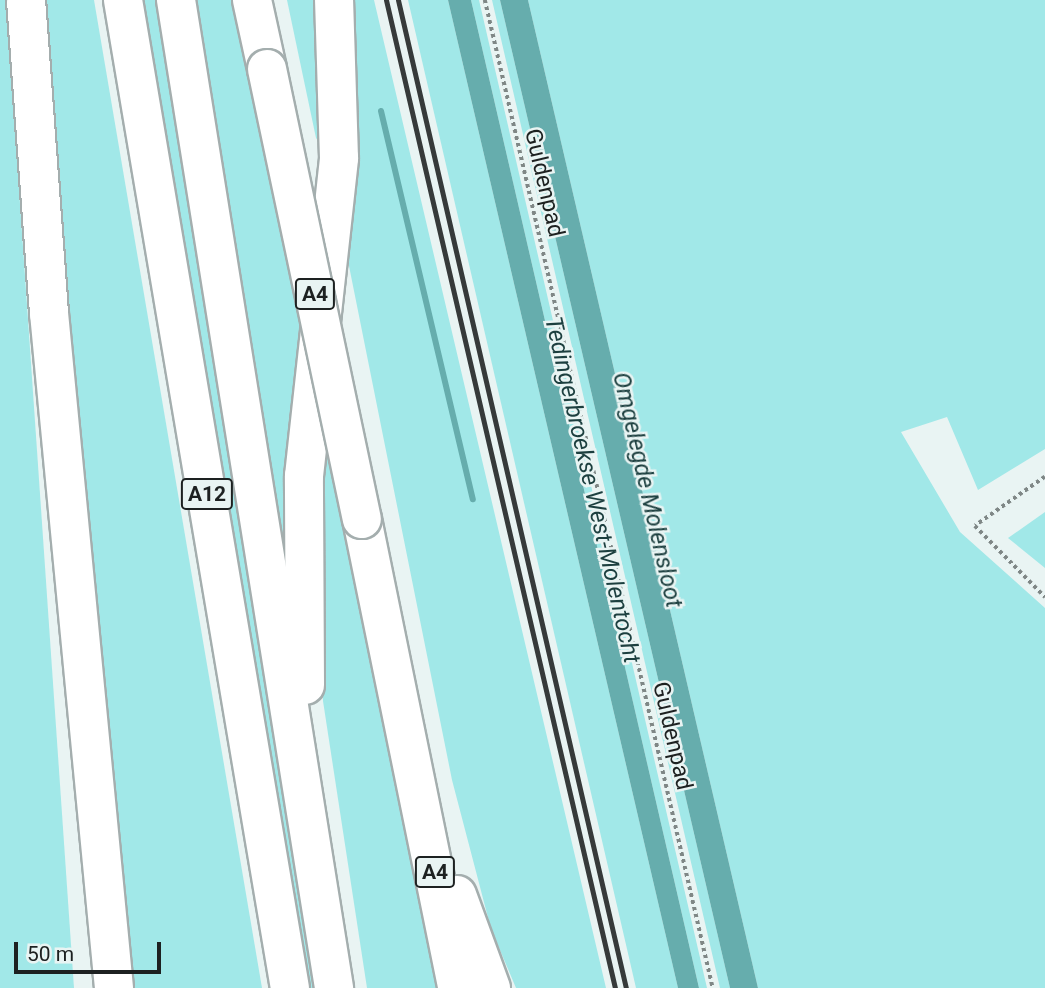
<!DOCTYPE html>
<html>
<head>
<meta charset="utf-8">
<style>
  body { margin:0 }
  #map { position:relative; width:1045px; height:988px; overflow:hidden; background:#e9f4f3; font-family:Roboto,sans-serif }
  div>[style] { position:absolute }
  [style*='--x'] { left:calc(var(--x)*1px); top:calc(var(--y)*1px); width:calc(var(--w)*1px); rotate:calc(var(--a)*1deg) }
  .green>* { inset:0; background:#a1e8e8 }
  .water>* { inset:0; background:#66adad }
  .stream>* { height:6px; margin:-3px; padding:0 3px; transform-origin:3px; border-radius:3px; background:#66adad }
  .path>* { height:3.5px; margin-top:-1.75px; transform-origin:0; background:repeating-linear-gradient(90deg,#7f8786 0 3.5px,transparent 0 7px) }
  .roads { filter:drop-shadow(2px 0 #a4aeae) drop-shadow(-2px 0 #a4aeae) drop-shadow(0 2px #a4aeae) drop-shadow(0 -2px #a4aeae) }
  .motorway>* { height:38px; margin:-19px; padding:0 19px; transform-origin:19px; border-radius:19px; background:#fff }
  .rail>* { height:5px; margin:-2.5px; padding:0 2.5px; transform-origin:2.5px; border-radius:2.5px; background:#363a3a }
  .bridges { filter:drop-shadow(2px 0 #a4aeae) drop-shadow(-2px 0 #a4aeae) drop-shadow(0 2px #a4aeae) drop-shadow(0 -2px #a4aeae) }
  .motorway-bridge>* { height:38px; margin:-19px; padding:0 19px; transform-origin:19px; border-radius:19px; background:#fff }
  span { translate:-50% -50%; white-space:nowrap; text-align:center; line-height:1.15; -webkit-text-stroke:5px #e9f4f3; paint-order:stroke }
  .shield-label span { padding:2px 5px; background:#e9f4f3; border:2px solid; border-radius:5px; -webkit-text-stroke-width:0 }
  .shield-label { font-size:21px; color:#1d2121; font-weight:700 }
  .street-label { font-size:23px; color:#1d2121 }
  .water-label { font-size:24px; color:#1c3f3f; font-style:italic }
  .scale { position:absolute; left:14px; top:942px; width:147px; height:32px; box-sizing:border-box; border:4px solid #1d2121; border-top:0; padding-left:9px; font-size:21px; line-height:24px; white-space:nowrap; color:#1d2121; -webkit-text-stroke:5px #e9f4f3; paint-order:stroke }
</style>
</head>
<body>
<div id="map">
  <div class="green">
    <div style="clip-path:polygon(0 0,6px 0,74px 988px,0 988px)"></div>
    <div style="clip-path:polygon(42px 0,94px 0,262px 988px,129px 988px)"></div>
    <div style="clip-path:polygon(139px 0,168px 0,324px 988px,306px 988px)"></div>
    <div style="clip-path:polygon(197px 0,236px 0,302px 310px,308px 426px,290px 603px)"></div>
    <div style="clip-path:polygon(287px 0,326px 0,334px 163px,316px 138px)"></div>
    <div style="clip-path:polygon(351px 0,374px 0,606px 988px,516px 988px,491px 929px,452px 780px,347px 256px,357px 97px)"></div>
    <div style="clip-path:polygon(408px 0,448px 0,678px 988px,636px 988px)"></div>
    <div style="clip-path:polygon(471px 0,479px 0,707px 988px,699px 988px)"></div>
    <div style="clip-path:polygon(492px 0,500px 0,730px 988px,720px 988px)"></div>
    <div style="clip-path:polygon(528px 0,1045px 0,1045px 449px,978px 490px,947px 417px,901px 432px,960px 532px,1045px 608px,1045px 988px,758px 988px)"></div>
    <div style="clip-path:polygon(329px 436px,448px 988px,367px 988px,323px 701px,317px 494px)"></div>
    <div style="clip-path:polygon(1045px 512px,1045px 568px,1008px 538px)"></div>
  </div>
  <div class="water">
    <div style="clip-path:polygon(448px 0,471px 0,699px 988px,678px 988px)"></div>
    <div style="clip-path:polygon(500px 0,528px 0,758px 988px,730px 988px)"></div>
  </div>
  <div class="stream">
    <div style="--x:381;--y:111;--w:399;--a:76.7"></div>
  </div>
  <div class="path">
    <div style="--x:485;--y:0;--w:1014;--a:77.01"></div>
    <div style="--x:1045;--y:477;--w:85;--a:145"></div>
    <div style="--x:975;--y:526;--w:100;--a:45.4"></div>
  </div>
  <div class="roads">
    <div class="motorway">
      <div style="--x:26;--y:0;--w:314;--a:85.8"></div>
      <div style="--x:49;--y:313;--w:678;--a:84.5"></div>
      <div style="--x:123;--y:0;--w:1002;--a:80.41"></div>
      <div style="--x:176;--y:0;--w:1001;--a:80.91"></div>
      <div style="--x:252;--y:0;--w:71;--a:77.7"></div>
      <div style="--x:362;--y:519;--w:479;--a:78.5"></div>
      <div style="--x:305;--y:685;--w:209;--a:-90.3"></div>
      <div style="--x:304;--y:476;--w:320;--a:-83.7"></div>
      <div style="--x:339;--y:158;--w:158;--a:-91.8"></div>
      <div style="--x:457;--y:895;--w:99;--a:69.9"></div>
    </div>
  </div>
  <div class="rail">
    <div style="--x:386;--y:0;--w:1014;--a:76.95"></div>
    <div style="--x:398;--y:0;--w:1014;--a:77.01"></div>
  </div>
  <div class="bridges">
    <div class="motorway-bridge">
      <div style="--x:267;--y:69;--w:460;--a:78.1"></div>
    </div>
  </div>
  <div class="shield-label">
    <span style="left:315px;top:294px">A4</span>
    <span style="left:207px;top:494px">A12</span>
    <span style="left:435px;top:872px">A4</span>
  </div>
  <div class="street-label">
    <span style="left:544px;top:183px;rotate:77deg">Guldenpad</span>
    <span style="left:672px;top:736px;rotate:77deg">Guldenpad</span>
  </div>
  <div class="water-label">
    <span style="left:592px;top:490px;rotate:77deg">Tedingerbroekse West-Molentocht</span>
    <span style="left:647px;top:490px;rotate:77deg">Omgelegde Molensloot</span>
  </div>
  <div class="scale">50 m</div>
</div>
</body>
</html>
